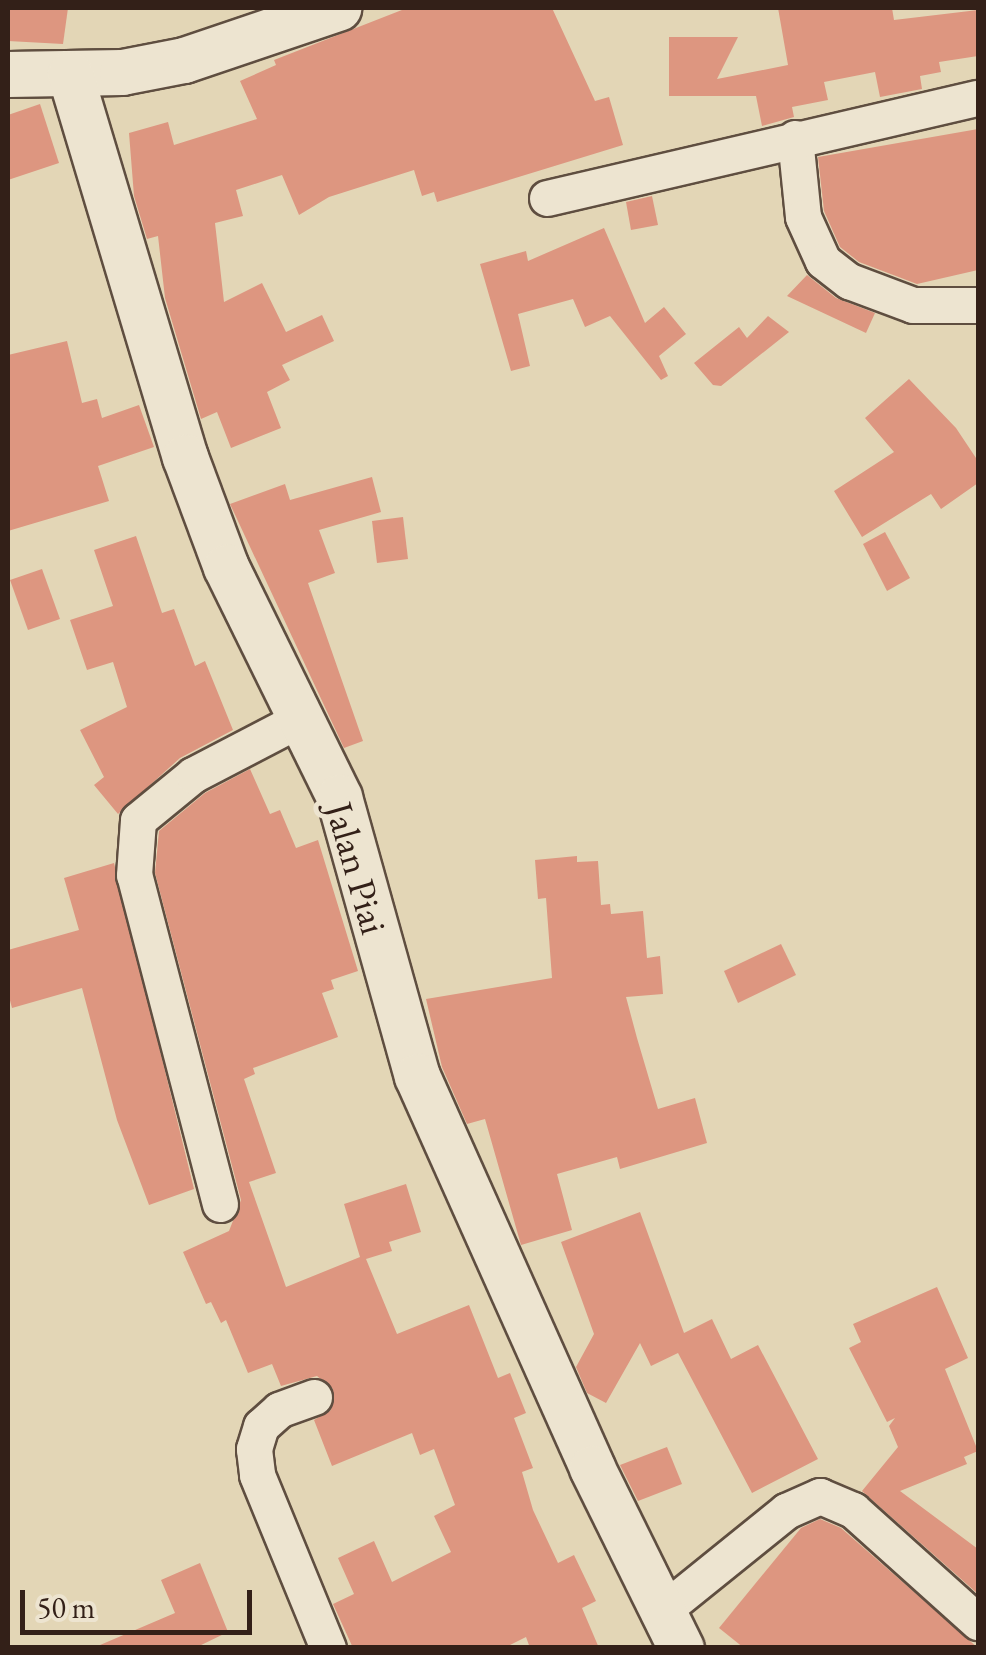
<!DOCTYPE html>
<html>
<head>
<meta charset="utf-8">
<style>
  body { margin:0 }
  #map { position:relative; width:986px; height:1655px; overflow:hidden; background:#e3d6b6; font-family:"EB Garamond",serif }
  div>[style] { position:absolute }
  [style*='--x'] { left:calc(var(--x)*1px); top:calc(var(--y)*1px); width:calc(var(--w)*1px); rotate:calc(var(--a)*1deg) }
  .building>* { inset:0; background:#dd9680 }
  .roads { filter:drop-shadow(2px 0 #5f4e40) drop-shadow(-2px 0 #5f4e40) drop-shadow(0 2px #5f4e40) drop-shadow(0 -2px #5f4e40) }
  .minor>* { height:35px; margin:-17.5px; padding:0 17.5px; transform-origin:17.5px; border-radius:17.5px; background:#ede4d0 }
  .tertiary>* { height:45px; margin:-22.5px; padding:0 22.5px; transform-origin:22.5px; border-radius:22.5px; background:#ede4d0 }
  span { translate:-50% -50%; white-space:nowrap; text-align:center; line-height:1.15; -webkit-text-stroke:10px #ede4d0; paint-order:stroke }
  .street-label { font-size:38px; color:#332018 }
  .frame { position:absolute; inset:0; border:10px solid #332018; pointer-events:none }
  .scale { position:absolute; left:20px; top:1590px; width:232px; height:45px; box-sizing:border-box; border:5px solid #332018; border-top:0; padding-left:12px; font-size:30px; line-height:35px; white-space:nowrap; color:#332018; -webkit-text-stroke:8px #ede4d0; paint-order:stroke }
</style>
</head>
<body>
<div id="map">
  <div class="building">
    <div style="clip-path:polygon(8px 8px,68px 8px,63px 44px,8px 41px)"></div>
    <div style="clip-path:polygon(407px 8px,552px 8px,595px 101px,609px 97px,623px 145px,437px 202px,434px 192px,422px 196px,414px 170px,329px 197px,299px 215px,282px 175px,236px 190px,243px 216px,215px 223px,224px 302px,262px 283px,286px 332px,322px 315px,334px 341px,282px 365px,290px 380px,267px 392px,281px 428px,231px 448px,217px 412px,201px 419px,165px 298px,158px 236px,147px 239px,134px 196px,129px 133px,168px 122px,174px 145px,257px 119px,240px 81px,276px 65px,274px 60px)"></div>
    <div style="clip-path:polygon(778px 8px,892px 8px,894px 20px,978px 10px,978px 56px,939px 62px,941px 72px,920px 76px,922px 89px,880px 97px,875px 72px,824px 82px,828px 100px,792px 107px,794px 117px,762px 126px,756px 96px,669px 96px,669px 37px,738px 37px,717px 79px,788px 65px)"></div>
    <div style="clip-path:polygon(40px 104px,59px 163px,8px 180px,8px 115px)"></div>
    <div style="clip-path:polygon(978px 129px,978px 270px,917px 284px,859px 262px,840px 247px,824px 211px,818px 157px)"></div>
    <div style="clip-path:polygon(652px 196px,658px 225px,631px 230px,626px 202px)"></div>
    <div style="clip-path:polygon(604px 228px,645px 323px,664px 307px,686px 334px,659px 356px,668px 376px,661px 380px,610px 316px,585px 327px,573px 299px,518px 314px,530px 366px,511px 371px,480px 264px,526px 251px,528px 261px)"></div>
    <div style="clip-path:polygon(807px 275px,836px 298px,875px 313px,866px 333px,787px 296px)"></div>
    <div style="clip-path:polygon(768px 316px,789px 332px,721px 386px,713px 385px,694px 363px,739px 327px,747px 338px)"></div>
    <div style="clip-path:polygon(67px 341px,82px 403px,97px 399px,102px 418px,139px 405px,154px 447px,98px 466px,109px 501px,8px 531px,8px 355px)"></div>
    <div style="clip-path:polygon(909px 379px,956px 428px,978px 461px,978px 483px,941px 509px,931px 494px,862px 537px,834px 491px,894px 452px,865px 418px)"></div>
    <div style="clip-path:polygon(372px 477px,381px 512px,319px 530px,335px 573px,308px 583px,363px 741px,344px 748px,230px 504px,285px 484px,290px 500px)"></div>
    <div style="clip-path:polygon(403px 517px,408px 559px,377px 563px,372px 521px)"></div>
    <div style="clip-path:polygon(885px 532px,910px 578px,887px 591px,863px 544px)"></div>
    <div style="clip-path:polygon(136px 536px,162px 613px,174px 609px,195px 666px,205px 661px,233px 730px,180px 758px,118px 814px,94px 785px,104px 777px,80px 730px,127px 707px,113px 662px,87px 670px,70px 620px,113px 606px,94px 550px)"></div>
    <div style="clip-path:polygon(42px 569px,60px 619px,28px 630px,10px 580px)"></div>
    <div style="clip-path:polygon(250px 769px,270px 814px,280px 810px,296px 848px,318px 840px,358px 971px,331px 980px,334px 989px,322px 993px,338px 1037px,253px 1068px,255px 1074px,244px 1079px,276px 1173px,249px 1182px,286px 1287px,360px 1257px,344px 1204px,406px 1184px,421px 1232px,389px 1242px,392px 1251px,366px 1259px,397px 1334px,469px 1305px,498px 1378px,510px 1373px,526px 1413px,514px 1418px,533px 1468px,522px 1472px,533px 1510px,558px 1563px,574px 1555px,596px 1601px,582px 1608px,599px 1648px,530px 1648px,526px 1637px,504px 1648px,353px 1648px,333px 1604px,354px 1594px,338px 1558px,374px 1541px,392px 1582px,451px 1552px,434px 1516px,455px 1505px,434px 1449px,420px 1455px,412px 1433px,332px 1466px,314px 1420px,331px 1410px,333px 1389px,317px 1376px,281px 1386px,272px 1364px,248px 1373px,226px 1320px,221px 1323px,211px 1302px,206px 1304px,183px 1252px,229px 1231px,241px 1200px,155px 873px,159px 831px,205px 793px)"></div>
    <div style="clip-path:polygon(577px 856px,577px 862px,598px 861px,601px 905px,610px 904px,611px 914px,643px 911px,647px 958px,660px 956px,663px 994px,626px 997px,637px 1038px,658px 1109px,695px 1098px,707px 1143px,620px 1169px,617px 1157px,557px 1174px,572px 1230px,521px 1245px,485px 1119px,467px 1124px,442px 1067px,426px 999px,552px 978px,546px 898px,538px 899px,535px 860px)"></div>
    <div style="clip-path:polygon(114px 863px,194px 1189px,149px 1205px,117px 1120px,82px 988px,12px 1008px,8px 993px,8px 950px,79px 930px,64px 878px)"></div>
    <div style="clip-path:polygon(781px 944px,796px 975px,738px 1003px,724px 971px)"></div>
    <div style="clip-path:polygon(640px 1212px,684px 1333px,712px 1319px,731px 1359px,758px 1345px,818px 1459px,752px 1493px,678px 1353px,651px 1366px,640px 1343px,606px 1403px,587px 1393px,576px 1367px,594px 1334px,561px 1242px)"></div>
    <div style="clip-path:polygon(937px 1287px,968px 1358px,945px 1369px,978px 1451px,964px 1457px,967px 1464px,900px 1491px,978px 1549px,978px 1594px,862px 1491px,898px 1447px,889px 1426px,895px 1418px,887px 1422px,849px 1348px,861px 1342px,853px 1324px)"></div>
    <div style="clip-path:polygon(667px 1447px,682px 1484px,638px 1501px,620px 1465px)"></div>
    <div style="clip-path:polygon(820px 1519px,841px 1528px,978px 1648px,744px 1648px,719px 1628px,801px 1528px)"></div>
    <div style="clip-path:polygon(200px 1563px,228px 1632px,195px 1648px,93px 1648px,175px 1613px,161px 1580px)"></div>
  </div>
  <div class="roads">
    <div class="minor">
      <div style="--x:795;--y:138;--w:79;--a:84.2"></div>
      <div style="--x:803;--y:217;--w:48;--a:65.6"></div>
      <div style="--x:823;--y:261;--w:33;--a:38"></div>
      <div style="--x:849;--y:281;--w:68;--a:20.6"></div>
      <div style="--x:913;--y:305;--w:65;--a:0"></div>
      <div style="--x:547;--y:198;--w:442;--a:-13.1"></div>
      <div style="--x:220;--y:1204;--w:340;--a:-104.6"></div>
      <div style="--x:134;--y:875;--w:55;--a:-85.8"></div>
      <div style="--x:138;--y:820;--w:71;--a:-39.3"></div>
      <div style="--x:193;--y:775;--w:123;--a:-27.6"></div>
      <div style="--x:314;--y:1397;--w:37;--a:160"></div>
      <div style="--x:279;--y:1410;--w:24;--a:138"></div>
      <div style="--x:261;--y:1426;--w:24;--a:107"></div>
      <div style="--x:254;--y:1449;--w:26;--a:83"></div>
      <div style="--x:257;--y:1475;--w:187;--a:67.7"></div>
      <div style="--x:661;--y:1612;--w:161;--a:-38.9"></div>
      <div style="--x:786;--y:1511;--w:37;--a:-24"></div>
      <div style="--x:820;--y:1496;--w:36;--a:23"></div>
      <div style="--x:853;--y:1510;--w:168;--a:41.9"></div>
    </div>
    <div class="tertiary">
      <div style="--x:8;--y:74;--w:114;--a:-1"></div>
      <div style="--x:122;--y:72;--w:63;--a:-11"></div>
      <div style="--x:184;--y:60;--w:163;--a:-18.7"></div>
      <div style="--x:70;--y:74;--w:400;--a:73.3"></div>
      <div style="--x:185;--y:457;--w:117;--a:69.6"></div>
      <div style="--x:226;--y:567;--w:256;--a:63.8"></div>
      <div style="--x:339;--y:797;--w:290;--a:74.4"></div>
      <div style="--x:417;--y:1076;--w:429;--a:65.9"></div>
      <div style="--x:592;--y:1468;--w:201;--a:63.7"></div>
    </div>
  </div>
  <div class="street-label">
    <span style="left:357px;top:868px;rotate:74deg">Jalan Piai</span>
  </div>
  <div class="frame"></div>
  <div class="scale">50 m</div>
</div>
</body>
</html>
